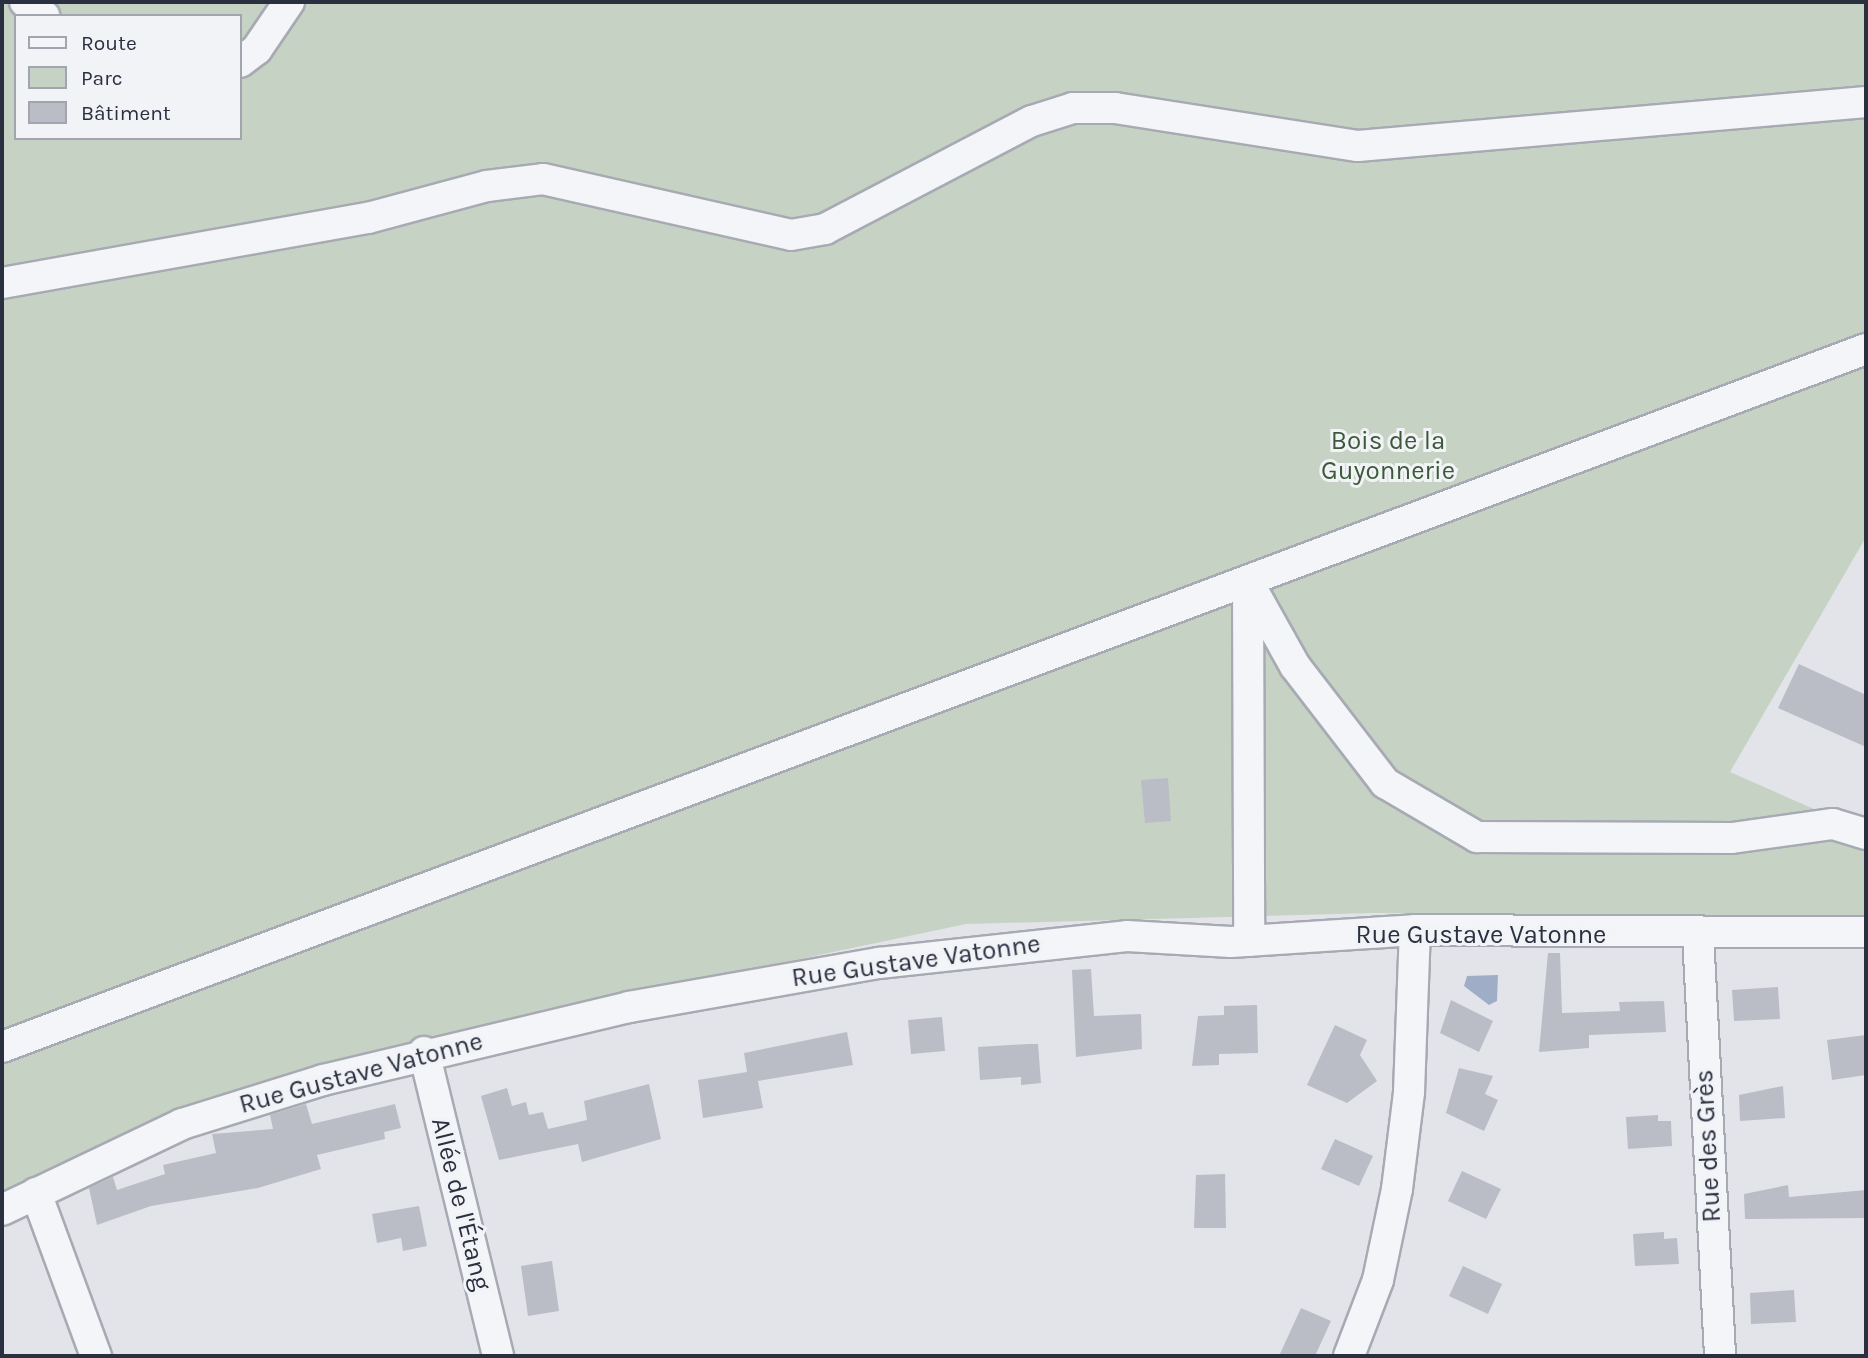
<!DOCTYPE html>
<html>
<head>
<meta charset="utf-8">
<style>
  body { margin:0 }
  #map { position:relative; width:1868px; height:1358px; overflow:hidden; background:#e2e4e9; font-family:Karla,sans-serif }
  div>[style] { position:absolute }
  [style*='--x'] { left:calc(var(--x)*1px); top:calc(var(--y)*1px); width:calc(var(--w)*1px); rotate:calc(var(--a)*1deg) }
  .green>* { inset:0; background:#c6d2c4 }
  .water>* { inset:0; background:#a0adc6 }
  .building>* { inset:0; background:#babdc6 }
  .roads { filter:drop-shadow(2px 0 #a7aab3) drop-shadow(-2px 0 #a7aab3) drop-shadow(0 2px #a7aab3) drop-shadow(0 -2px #a7aab3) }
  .minor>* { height:30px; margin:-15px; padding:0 15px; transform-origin:15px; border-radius:15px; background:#f4f5f8 }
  span { translate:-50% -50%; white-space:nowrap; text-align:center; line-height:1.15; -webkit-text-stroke:6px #f2f3f7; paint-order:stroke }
  .park-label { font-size:26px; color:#3c5a3a }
  .street-label { font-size:26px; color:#2b3040 }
  .frame { position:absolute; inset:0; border:4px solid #2b3040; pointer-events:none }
  .legend { position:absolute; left:14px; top:14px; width:228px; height:126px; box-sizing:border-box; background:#f2f3f7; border:2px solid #a2a5ae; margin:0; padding:9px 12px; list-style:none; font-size:21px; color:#2b3040 }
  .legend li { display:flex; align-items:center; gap:14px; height:35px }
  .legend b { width:35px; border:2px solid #a2a5ae }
</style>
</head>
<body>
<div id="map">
  <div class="green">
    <div style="clip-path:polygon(evenodd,2px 2px,1866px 2px,1866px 537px,1730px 772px,1866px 832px,1866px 916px,1374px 913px,966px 924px,515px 1019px,159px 1122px,2px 1201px,2px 2px,16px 16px,240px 16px,240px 138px,16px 138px,16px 16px)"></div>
  </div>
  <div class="water">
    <div style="clip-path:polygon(1498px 975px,1497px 1001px,1489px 1005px,1464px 986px,1467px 976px)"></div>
  </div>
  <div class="building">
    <div style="clip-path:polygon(1799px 664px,1866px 695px,1866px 747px,1778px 708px)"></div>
    <div style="clip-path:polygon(1168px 778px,1171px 821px,1145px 823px,1141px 780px)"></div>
    <div style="clip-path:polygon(1548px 953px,1560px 953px,1562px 1013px,1620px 1011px,1619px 1002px,1664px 1001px,1666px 1032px,1589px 1035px,1589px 1048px,1539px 1052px)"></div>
    <div style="clip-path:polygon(1091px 969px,1094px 1016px,1141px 1014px,1142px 1049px,1076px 1057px,1072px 970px)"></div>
    <div style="clip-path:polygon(1778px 987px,1780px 1019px,1734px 1021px,1732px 990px)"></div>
    <div style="clip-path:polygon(1451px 1000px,1493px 1021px,1479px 1052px,1440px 1033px)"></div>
    <div style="clip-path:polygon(1257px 1005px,1258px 1053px,1219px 1054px,1219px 1065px,1192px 1066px,1198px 1016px,1224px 1015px,1224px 1006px)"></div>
    <div style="clip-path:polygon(942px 1017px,945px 1051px,911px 1054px,908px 1020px)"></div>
    <div style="clip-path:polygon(1335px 1025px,1367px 1040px,1360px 1055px,1377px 1081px,1347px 1103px,1307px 1085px)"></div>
    <div style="clip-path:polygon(847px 1032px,853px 1065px,758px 1081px,763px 1108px,703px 1118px,698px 1080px,747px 1072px,744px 1053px)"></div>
    <div style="clip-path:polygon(1866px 1035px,1866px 1075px,1832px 1080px,1827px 1040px)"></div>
    <div style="clip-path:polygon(1028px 1044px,1038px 1044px,1041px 1083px,1021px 1085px,1021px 1077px,980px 1080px,978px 1047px)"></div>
    <div style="clip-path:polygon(1459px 1068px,1493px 1076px,1485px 1094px,1498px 1100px,1484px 1131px,1446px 1113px)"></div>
    <div style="clip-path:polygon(649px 1084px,661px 1139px,582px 1162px,578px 1144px,499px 1160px,481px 1096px,507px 1088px,512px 1106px,526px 1102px,529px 1115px,543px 1112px,548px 1129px,587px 1120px,584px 1101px)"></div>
    <div style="clip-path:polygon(1783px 1086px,1785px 1118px,1740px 1121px,1739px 1095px)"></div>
    <div style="clip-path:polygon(306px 1104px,312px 1124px,395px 1104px,401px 1128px,384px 1132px,385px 1139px,317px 1155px,321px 1169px,258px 1188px,151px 1206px,97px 1225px,89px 1188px,113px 1177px,117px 1190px,165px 1174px,163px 1165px,216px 1153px,212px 1134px,273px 1129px,270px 1115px)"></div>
    <div style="clip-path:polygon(1658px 1115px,1658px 1121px,1671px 1121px,1672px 1146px,1628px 1149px,1626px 1117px)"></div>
    <div style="clip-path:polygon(1335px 1139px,1373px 1156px,1359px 1186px,1321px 1169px)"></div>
    <div style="clip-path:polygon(1462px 1171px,1501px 1189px,1486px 1219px,1448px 1201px)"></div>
    <div style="clip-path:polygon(1225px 1174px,1226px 1228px,1194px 1228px,1196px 1175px)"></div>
    <div style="clip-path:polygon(1788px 1185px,1789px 1197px,1866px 1190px,1866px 1218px,1745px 1219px,1744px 1194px)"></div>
    <div style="clip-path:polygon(419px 1206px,427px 1246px,403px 1251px,401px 1238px,377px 1243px,372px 1214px)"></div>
    <div style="clip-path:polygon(1664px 1232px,1664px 1239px,1677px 1238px,1679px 1264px,1635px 1266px,1633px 1234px)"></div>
    <div style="clip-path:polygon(552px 1261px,559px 1311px,528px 1316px,521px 1266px)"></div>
    <div style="clip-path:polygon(1463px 1266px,1502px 1284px,1488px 1314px,1449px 1296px)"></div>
    <div style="clip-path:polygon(1794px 1290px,1796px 1322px,1751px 1324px,1750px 1293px)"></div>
    <div style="clip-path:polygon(1301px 1308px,1331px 1321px,1315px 1356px,1279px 1356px)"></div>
  </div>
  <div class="roads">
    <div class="minor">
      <div style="--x:25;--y:2;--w:24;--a:36"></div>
      <div style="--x:240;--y:62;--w:21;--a:-37"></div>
      <div style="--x:257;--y:49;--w:57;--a:-55.8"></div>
      <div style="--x:2;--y:283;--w:372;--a:-10.1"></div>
      <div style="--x:368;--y:218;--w:123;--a:-15.1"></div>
      <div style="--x:487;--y:186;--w:56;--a:-7.1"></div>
      <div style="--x:543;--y:179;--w:254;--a:12.7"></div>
      <div style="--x:791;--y:235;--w:35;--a:-10"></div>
      <div style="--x:825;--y:229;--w:233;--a:-27.6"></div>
      <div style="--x:1032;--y:121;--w:43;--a:-17.6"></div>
      <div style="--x:1073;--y:108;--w:42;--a:0"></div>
      <div style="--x:1115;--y:108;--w:246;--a:8.9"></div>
      <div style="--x:1358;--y:146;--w:510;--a:-4.95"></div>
      <div style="--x:1248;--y:582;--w:96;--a:60.8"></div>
      <div style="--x:1295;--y:666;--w:148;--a:52.4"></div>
      <div style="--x:1385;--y:783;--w:107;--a:30.4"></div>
      <div style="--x:1477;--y:837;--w:255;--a:0.2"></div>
      <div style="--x:1732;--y:838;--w:102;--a:-7.9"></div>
      <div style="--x:1833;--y:824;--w:34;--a:17"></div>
      <div style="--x:1248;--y:585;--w:356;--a:89.8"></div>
      <div style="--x:1698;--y:935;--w:422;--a:87"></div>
      <div style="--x:2;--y:1047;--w:1990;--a:-20.53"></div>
      <div style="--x:424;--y:1052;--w:313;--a:76.3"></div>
      <div style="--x:36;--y:1193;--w:174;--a:69.8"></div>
      <div style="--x:2;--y:1210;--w:199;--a:-25.5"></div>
      <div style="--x:182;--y:1124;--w:148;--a:-17.3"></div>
      <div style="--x:323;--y:1080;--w:315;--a:-13.4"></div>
      <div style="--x:629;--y:1007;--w:254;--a:-10"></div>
      <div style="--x:879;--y:963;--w:249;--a:-6.2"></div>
      <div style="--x:1127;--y:936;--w:104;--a:3.3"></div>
      <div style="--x:1231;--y:942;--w:184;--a:-3.7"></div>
      <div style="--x:1415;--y:930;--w:451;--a:0.3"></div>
      <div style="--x:1349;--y:1356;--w:81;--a:-69.1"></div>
      <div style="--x:1378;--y:1280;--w:93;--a:-78.2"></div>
      <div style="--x:1397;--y:1189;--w:98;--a:-82.9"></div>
      <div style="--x:1409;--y:1092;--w:162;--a:-87.9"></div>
    </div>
  </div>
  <div class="park-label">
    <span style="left:1388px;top:456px">Bois de la<br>Guyonnerie</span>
  </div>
  <div class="street-label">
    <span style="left:1481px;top:935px">Rue Gustave Vatonne</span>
    <span style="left:916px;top:961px;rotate:-8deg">Rue Gustave Vatonne</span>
    <span style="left:361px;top:1073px;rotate:-15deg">Rue Gustave Vatonne</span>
    <span style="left:1708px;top:1146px;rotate:-93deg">Rue des Grès</span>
    <span style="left:461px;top:1204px;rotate:76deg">Allée de l'Étang</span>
  </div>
  <div class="frame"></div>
  <ul class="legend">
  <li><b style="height:9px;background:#f4f5f8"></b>Route</li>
  <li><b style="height:19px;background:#c6d2c4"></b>Parc</li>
  <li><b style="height:19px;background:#babdc6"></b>Bâtiment</li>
  </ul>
</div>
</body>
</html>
